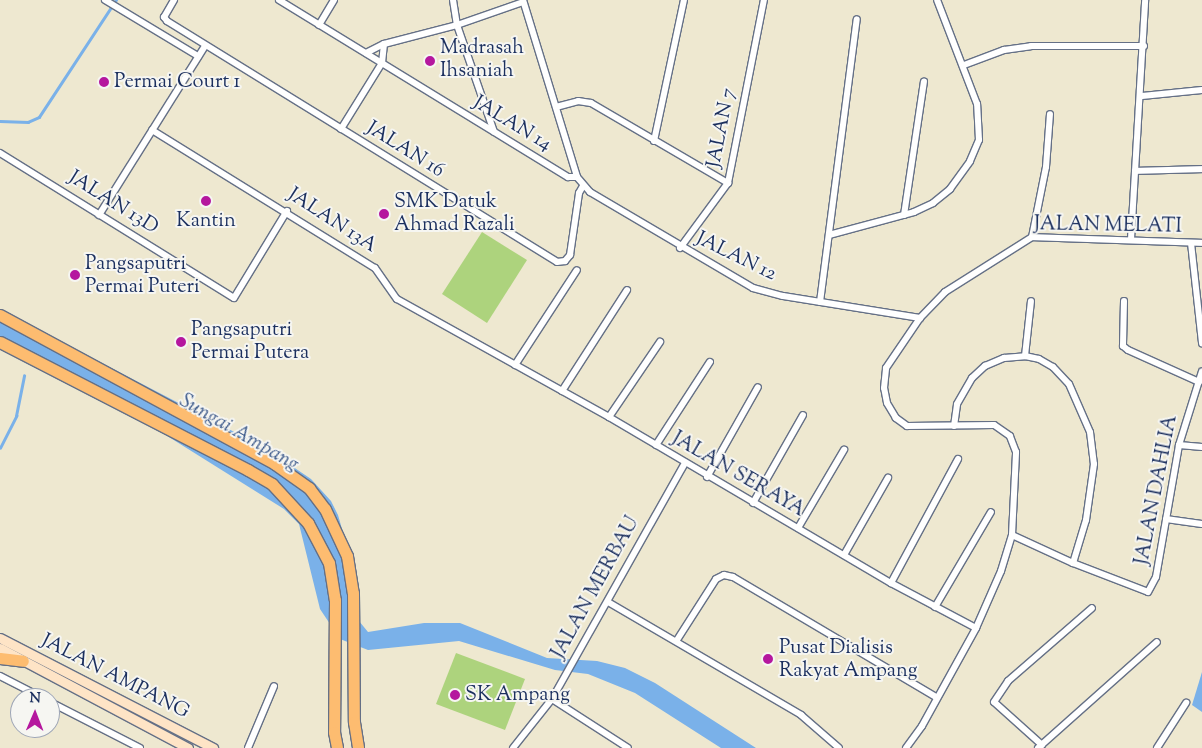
<!DOCTYPE html>
<html>
<head>
<meta charset="utf-8">
<style>
  body { margin:0 }
  #map { position:relative; width:1202px; height:748px; overflow:hidden; background:#eee8d0; font-family:"Sorts Mill Goudy",serif }
  div>[style] { position:absolute }
  [style*='--x'] { left:calc(var(--x)*1px); top:calc(var(--y)*1px); width:calc(var(--w)*1px); rotate:calc(var(--a)*1deg) }
  .green>* { inset:0; background:#add37d }
  .water>* { inset:0; background:#7ab1e9 }
  .stream>* { height:2.5px; margin:-1.25px; padding:0 1.25px; transform-origin:1.25px; border-radius:1.25px; background:#7ab1e9 }
  .roads { filter:drop-shadow(1px 0 #657086) drop-shadow(-1px 0 #657086) drop-shadow(0 1px #657086) drop-shadow(0 -1px #657086) }
  .minor>* { height:6px; margin:-3px; padding:0 3px; transform-origin:3px; border-radius:3px; background:#fff }
  .secondary>* { height:9px; margin:-4.5px; padding:0 4.5px; transform-origin:4.5px; border-radius:4.5px; background:#fee4c6 }
  .motorway>* { height:11px; margin:-5.5px; padding:0 5.5px; transform-origin:5.5px; border-radius:5.5px; background:#fdbc70 }
  .dots>* { width:14px; height:14px; translate:-50% -50%; box-sizing:border-box; border:2px solid #f6f6f2; border-radius:50% }
  span { translate:-50% -50%; white-space:nowrap; text-align:center; line-height:1.15; -webkit-text-stroke:4px #f6f6f2; paint-order:stroke }
  .poi-label { font-size:20px; color:#1b2f5e }
  .left { translate:0 -50%; text-align:left }
  .street-label { font-size:20px; color:#1b2f5e }
  .water-label { font-size:21px; color:#385688; font-style:italic }
  .north { position:absolute; left:10px; top:688px; width:50px; height:50px; box-sizing:border-box; background:#f6f6f2; border:1px solid #9ea6b7; border-radius:50%; rotate:1deg; font-size:14px; font-weight:700; line-height:20px; text-align:center; color:#1b2f5e }
  .north::after { content:''; display:block; margin:auto; width:18px; height:22px; background:#b5179e; clip-path:polygon(50% 0,100% 100%,50% 72%,0 100%) }
</style>
</head>
<body>
<div id="map">
  <div class="green">
    <div style="clip-path:polygon(482px 232px,527px 260px,487px 323px,442px 294px)"></div>
    <div style="clip-path:polygon(456px 653px,525px 679px,505px 730px,436px 704px)"></div>
  </div>
  <div class="water">
    <div style="clip-path:polygon(0 310px,265px 448px,311px 479px,331px 501px,338px 515px,346px 543px,359px 621px,368px 632px,424px 623px,460px 623px,547px 658px,597px 661px,625px 668px,655px 683px,756px 748px,721px 748px,635px 693px,588px 674px,555px 670px,459px 641px,368px 650px,340px 639px,320px 609px,299px 524px,284px 509px,49px 362px,0 343px)"></div>
    <div style="clip-path:polygon(1202px 672px,1202px 712px,1192px 705px)"></div>
  </div>
  <div class="stream">
    <div style="--x:0;--y:121;--w:28;--a:2"></div>
    <div style="--x:28;--y:122;--w:12;--a:-24"></div>
    <div style="--x:39;--y:117;--w:140;--a:-56.7"></div>
    <div style="--x:0;--y:448;--w:36;--a:-63"></div>
    <div style="--x:16;--y:416;--w:41;--a:-78.7"></div>
  </div>
  <div class="roads">
    <div class="minor">
      <div style="--x:105;--y:0;--w:109;--a:31.1"></div>
      <div style="--x:174;--y:0;--w:20;--a:120"></div>
      <div style="--x:164;--y:17;--w:5;--a:53"></div>
      <div style="--x:167;--y:21;--w:458;--a:31.7"></div>
      <div style="--x:557;--y:262;--w:8;--a:-7"></div>
      <div style="--x:565;--y:261;--w:8;--a:-50"></div>
      <div style="--x:570;--y:255;--w:63;--a:-81.7"></div>
      <div style="--x:579;--y:193;--w:8;--a:-60"></div>
      <div style="--x:279;--y:0;--w:339;--a:31.5"></div>
      <div style="--x:568;--y:177;--w:9;--a:0"></div>
      <div style="--x:453;--y:0;--w:25;--a:81"></div>
      <div style="--x:457;--y:25;--w:113;--a:70.9"></div>
      <div style="--x:523;--y:0;--w:185;--a:73"></div>
      <div style="--x:577;--y:177;--w:20;--a:49"></div>
      <div style="--x:590;--y:192;--w:189;--a:30.5"></div>
      <div style="--x:753;--y:288;--w:31;--a:15"></div>
      <div style="--x:783;--y:296;--w:139;--a:9.1"></div>
      <div style="--x:319;--y:25;--w:29;--a:-59"></div>
      <div style="--x:366;--y:53;--w:20;--a:-27"></div>
      <div style="--x:384;--y:44;--w:75;--a:-14.6"></div>
      <div style="--x:457;--y:25;--w:70;--a:-19.2"></div>
      <div style="--x:964;--y:65;--w:43;--a:-20.6"></div>
      <div style="--x:1004;--y:50;--w:27;--a:-8"></div>
      <div style="--x:1031;--y:46;--w:113;--a:0"></div>
      <div style="--x:1142;--y:96;--w:60;--a:-5.7"></div>
      <div style="--x:556;--y:107;--w:23;--a:-15"></div>
      <div style="--x:578;--y:101;--w:13;--a:9"></div>
      <div style="--x:591;--y:103;--w:159;--a:30.3"></div>
      <div style="--x:341;--y:129;--w:78;--a:-58.2"></div>
      <div style="--x:382;--y:63;--w:19;--a:-84"></div>
      <div style="--x:152;--y:130;--w:262;--a:31.8"></div>
      <div style="--x:375;--y:268;--w:38;--a:55"></div>
      <div style="--x:397;--y:299;--w:243;--a:29.1"></div>
      <div style="--x:609;--y:417;--w:327;--a:30.5"></div>
      <div style="--x:891;--y:583;--w:96;--a:27.9"></div>
      <div style="--x:654;--y:141;--w:144;--a:-78"></div>
      <div style="--x:0;--y:153;--w:275;--a:31.8"></div>
      <div style="--x:234;--y:298;--w:102;--a:-58.7"></div>
      <div style="--x:1135;--y:171;--w:67;--a:-1.7"></div>
      <div style="--x:99;--y:215;--w:199;--a:-57.9"></div>
      <div style="--x:904;--y:215;--w:135;--a:-81.5"></div>
      <div style="--x:829;--y:235;--w:88;--a:-15.1"></div>
      <div style="--x:914;--y:212;--w:21;--a:-25"></div>
      <div style="--x:933;--y:203;--w:22;--a:-39"></div>
      <div style="--x:950;--y:189;--w:34;--a:-54"></div>
      <div style="--x:970;--y:161;--w:23;--a:-67"></div>
      <div style="--x:979;--y:140;--w:36;--a:-93"></div>
      <div style="--x:977;--y:104;--w:111;--a:-111"></div>
      <div style="--x:1032;--y:237;--w:71;--a:-78.7"></div>
      <div style="--x:1046;--y:167;--w:53;--a:-85.7"></div>
      <div style="--x:1131;--y:239;--w:239;--a:-86.6"></div>
      <div style="--x:1191;--y:243;--w:101;--a:83.7"></div>
      <div style="--x:680;--y:248;--w:81;--a:-53.6"></div>
      <div style="--x:728;--y:183;--w:187;--a:-78.9"></div>
      <div style="--x:1124;--y:301;--w:45;--a:91.3"></div>
      <div style="--x:1123;--y:346;--w:6;--a:39"></div>
      <div style="--x:1128;--y:350;--w:78;--a:24.3"></div>
      <div style="--x:820;--y:302;--w:285;--a:-82.6"></div>
      <div style="--x:1025;--y:356;--w:55;--a:-83.8"></div>
      <div style="--x:515;--y:365;--w:113;--a:-56.9"></div>
      <div style="--x:562;--y:391;--w:120;--a:-57.2"></div>
      <div style="--x:609;--y:417;--w:91;--a:-55.8"></div>
      <div style="--x:954;--y:426;--w:22;--a:-82"></div>
      <div style="--x:957;--y:404;--w:30;--a:-60"></div>
      <div style="--x:972;--y:378;--w:18;--a:-43"></div>
      <div style="--x:985;--y:366;--w:21;--a:-23"></div>
      <div style="--x:1004;--y:358;--w:21;--a:-5"></div>
      <div style="--x:1025;--y:356;--w:14;--a:12"></div>
      <div style="--x:1039;--y:359;--w:16;--a:30"></div>
      <div style="--x:1053;--y:367;--w:23;--a:47"></div>
      <div style="--x:1069;--y:384;--w:52;--a:66.4"></div>
      <div style="--x:1090;--y:432;--w:32;--a:83"></div>
      <div style="--x:1094;--y:464;--w:57;--a:98.1"></div>
      <div style="--x:1086;--y:520;--w:45;--a:106.8"></div>
      <div style="--x:656;--y:445;--w:99;--a:-57"></div>
      <div style="--x:1179;--y:445;--w:23;--a:5"></div>
      <div style="--x:707;--y:477;--w:103;--a:-60.5"></div>
      <div style="--x:753;--y:503;--w:101;--a:-60.4"></div>
      <div style="--x:1166;--y:519;--w:36;--a:8"></div>
      <div style="--x:798;--y:528;--w:91;--a:-59.5"></div>
      <div style="--x:1012;--y:535;--w:67;--a:24.7"></div>
      <div style="--x:1073;--y:563;--w:80;--a:21.1"></div>
      <div style="--x:1148;--y:592;--w:17;--a:-62"></div>
      <div style="--x:1156;--y:577;--w:134;--a:-80.1"></div>
      <div style="--x:1179;--y:445;--w:77;--a:-72.7"></div>
      <div style="--x:844;--y:555;--w:89;--a:-60.3"></div>
      <div style="--x:891;--y:583;--w:141;--a:-61.6"></div>
      <div style="--x:608;--y:602;--w:224;--a:30.3"></div>
      <div style="--x:801;--y:715;--w:50;--a:41"></div>
      <div style="--x:935;--y:607;--w:110;--a:-59.5"></div>
      <div style="--x:677;--y:640;--w:72;--a:-57.4"></div>
      <div style="--x:716;--y:579;--w:9;--a:-27"></div>
      <div style="--x:724;--y:575;--w:9;--a:13"></div>
      <div style="--x:733;--y:577;--w:236;--a:30.6"></div>
      <div style="--x:0;--y:676;--w:48;--a:27.1"></div>
      <div style="--x:552;--y:699;--w:90;--a:32.8"></div>
      <div style="--x:50;--y:702;--w:101;--a:27.1"></div>
      <div style="--x:1042;--y:745;--w:64;--a:-138.1"></div>
      <div style="--x:994;--y:702;--w:25;--a:-56"></div>
      <div style="--x:1008;--y:681;--w:111;--a:-41"></div>
      <div style="--x:248;--y:748;--w:67;--a:-67.2"></div>
      <div style="--x:513;--y:748;--w:63;--a:-51.5"></div>
      <div style="--x:552;--y:699;--w:271;--a:-60.6"></div>
      <div style="--x:906;--y:748;--w:27;--a:-54"></div>
      <div style="--x:922;--y:726;--w:112;--a:-61.1"></div>
      <div style="--x:976;--y:628;--w:62;--a:-66.3"></div>
      <div style="--x:1001;--y:571;--w:38;--a:-73"></div>
      <div style="--x:1012;--y:535;--w:83;--a:-87.2"></div>
      <div style="--x:1016;--y:452;--w:17;--a:-111"></div>
      <div style="--x:1010;--y:436;--w:19;--a:-145"></div>
      <div style="--x:994;--y:425;--w:87;--a:179.3"></div>
      <div style="--x:907;--y:426;--w:14;--a:-144"></div>
      <div style="--x:896;--y:418;--w:17;--a:-121"></div>
      <div style="--x:887;--y:403;--w:15;--a:-101"></div>
      <div style="--x:884;--y:388;--w:20;--a:-84"></div>
      <div style="--x:886;--y:368;--w:60;--a:-55.8"></div>
      <div style="--x:920;--y:318;--w:36;--a:-46"></div>
      <div style="--x:945;--y:292;--w:103;--a:-32.3"></div>
      <div style="--x:1032;--y:237;--w:170;--a:2"></div>
      <div style="--x:1038;--y:748;--w:159;--a:-41.7"></div>
      <div style="--x:1157;--y:748;--w:54;--a:-57.2"></div>
    </div>
    <div class="secondary">
      <div style="--x:0;--y:638;--w:240;--a:27.3"></div>
      <div style="--x:0;--y:648;--w:213;--a:28"></div>
    </div>
    <div class="motorway">
      <div style="--x:0;--y:315;--w:313;--a:28.4"></div>
      <div style="--x:275;--y:464;--w:42;--a:35.2"></div>
      <div style="--x:309;--y:488;--w:26;--a:53"></div>
      <div style="--x:325;--y:509;--w:52;--a:64.9"></div>
      <div style="--x:347;--y:556;--w:37;--a:81"></div>
      <div style="--x:353;--y:593;--w:129;--a:89.6"></div>
      <div style="--x:354;--y:722;--w:26;--a:81"></div>
      <div style="--x:0;--y:342;--w:279;--a:27.3"></div>
      <div style="--x:248;--y:470;--w:28;--a:30"></div>
      <div style="--x:272;--y:484;--w:53;--a:47.3"></div>
      <div style="--x:308;--y:523;--w:45;--a:62.3"></div>
      <div style="--x:329;--y:563;--w:37;--a:81"></div>
      <div style="--x:335;--y:600;--w:132;--a:90.4"></div>
      <div style="--x:334;--y:732;--w:16;--a:79"></div>
      <div style="--x:0;--y:658;--w:23;--a:7"></div>
    </div>
  </div>
  <div class="dots">
    <div style="left:430px;top:61px;background:#b5179e"></div>
    <div style="left:104px;top:82px;background:#b5179e"></div>
    <div style="left:206px;top:201px;background:#b5179e"></div>
    <div style="left:384px;top:214px;background:#b5179e"></div>
    <div style="left:75px;top:275px;background:#b5179e"></div>
    <div style="left:181px;top:342px;background:#b5179e"></div>
    <div style="left:768px;top:659px;background:#b5179e"></div>
    <div style="left:455px;top:695px;background:#b5179e"></div>
  </div>
  <div class="poi-label">
    <span class="left" style="left:440px;top:60px">Madrasah<br>Ihsaniah</span>
    <span class="left" style="left:114px;top:82px">Permai Court 1</span>
    <span class="left" style="left:394px;top:214px">SMK Datuk<br>Ahmad Razali</span>
    <span style="left:206px;top:221px">Kantin</span>
    <span class="left" style="left:85px;top:276px">Pangsaputri<br>Permai Puteri</span>
    <span class="left" style="left:191px;top:342px">Pangsaputri<br>Permai Putera</span>
    <span class="left" style="left:779px;top:660px">Pusat Dialisis<br>Rakyat Ampang</span>
    <span class="left" style="left:465px;top:695px">SK Ampang</span>
  </div>
  <div class="street-label">
    <span style="left:512px;top:124px;rotate:31deg">JALAN 14</span>
    <span style="left:722px;top:128px;rotate:-79deg">JALAN 7</span>
    <span style="left:405px;top:150px;rotate:32deg">JALAN 16</span>
    <span style="left:113px;top:203px;rotate:32deg">JALAN 13D</span>
    <span style="left:332px;top:221px;rotate:33deg">JALAN 13A</span>
    <span style="left:1108px;top:226px;rotate:1deg">JALAN MELATI</span>
    <span style="left:736px;top:257px;rotate:26deg">JALAN 12</span>
    <span style="left:738px;top:475px;rotate:30deg">JALAN SERAYA</span>
    <span style="left:1157px;top:490px;rotate:-79deg">JALAN DAHLIA</span>
    <span style="left:596px;top:588px;rotate:-61deg">JALAN MERBAU</span>
    <span style="left:115px;top:677px;rotate:27deg">JALAN AMPANG</span>
  </div>
  <div class="water-label">
    <span style="left:239px;top:433px;rotate:30deg">Sungai Ampang</span>
  </div>
  <div class="north">N</div>
</div>
</body>
</html>
